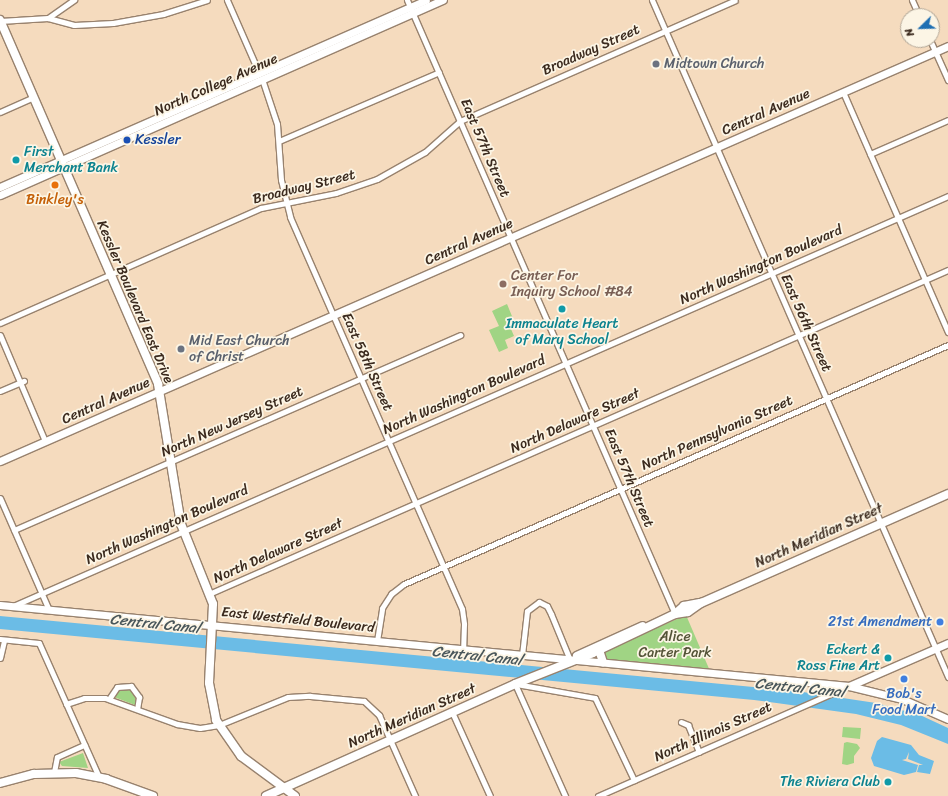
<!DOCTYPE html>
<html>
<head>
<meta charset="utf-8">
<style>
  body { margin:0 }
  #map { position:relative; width:948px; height:796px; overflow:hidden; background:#f5dbbe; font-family:Sriracha,sans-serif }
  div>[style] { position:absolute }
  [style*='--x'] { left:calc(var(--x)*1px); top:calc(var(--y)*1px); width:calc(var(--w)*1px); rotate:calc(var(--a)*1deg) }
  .green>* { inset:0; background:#a0d484 }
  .water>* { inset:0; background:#6bbce6 }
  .roads { filter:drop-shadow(1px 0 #98826e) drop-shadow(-1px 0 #98826e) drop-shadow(0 1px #98826e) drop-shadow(0 -1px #98826e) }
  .street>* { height:5px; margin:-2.5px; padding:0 2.5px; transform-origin:2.5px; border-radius:2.5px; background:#fff }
  .secondary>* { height:7px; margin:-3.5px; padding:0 3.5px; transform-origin:3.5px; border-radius:3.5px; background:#fff }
  .primary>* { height:8px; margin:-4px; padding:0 4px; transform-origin:4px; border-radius:4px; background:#fff }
  .dots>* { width:11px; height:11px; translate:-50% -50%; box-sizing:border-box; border:2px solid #fcf5e5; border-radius:50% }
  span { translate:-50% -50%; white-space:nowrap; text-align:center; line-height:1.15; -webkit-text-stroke:3.5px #fcf5e5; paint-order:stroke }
  .street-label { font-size:14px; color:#3b2a1e }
  .worship-label { font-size:14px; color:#5b616d }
  .left { translate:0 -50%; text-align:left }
  .transit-label { font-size:14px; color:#164399 }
  .culture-label { font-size:14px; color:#0d838f }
  .right { translate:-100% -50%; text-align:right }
  .food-label { font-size:14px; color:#c56008 }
  .education-label { font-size:14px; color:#785e54 }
  .shop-label { font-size:14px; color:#366cbe }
  .park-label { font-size:14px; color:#545438 }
  .water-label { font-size:15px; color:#49565a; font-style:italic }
  .north { position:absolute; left:900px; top:8px; width:40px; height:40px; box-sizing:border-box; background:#fcf5e5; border:1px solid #afa495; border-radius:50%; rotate:247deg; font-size:11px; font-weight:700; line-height:16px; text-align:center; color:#3b2a1e }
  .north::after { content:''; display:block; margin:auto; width:14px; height:18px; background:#1f6fb2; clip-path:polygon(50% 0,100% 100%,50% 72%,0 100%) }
</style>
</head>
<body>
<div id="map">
  <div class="green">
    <div style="clip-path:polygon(507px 304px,514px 321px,511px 329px,514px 336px,505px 340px,508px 348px,499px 352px,489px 330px,499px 326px,492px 311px)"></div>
    <div style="clip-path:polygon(686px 615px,710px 671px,606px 660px,602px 652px)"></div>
    <div style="clip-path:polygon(129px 688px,135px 694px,135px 705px,114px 697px,118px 690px)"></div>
    <div style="clip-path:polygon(843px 727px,861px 728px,860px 739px,842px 737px)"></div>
    <div style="clip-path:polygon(847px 742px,857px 744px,860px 748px,854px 756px,854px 763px,847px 765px,842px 764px,844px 743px)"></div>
    <div style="clip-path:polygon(83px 753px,88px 768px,62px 766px,59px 762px)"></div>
  </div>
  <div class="water">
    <div style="clip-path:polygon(0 616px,796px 691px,876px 703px,920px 715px,948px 728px,948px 744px,901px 725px,856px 714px,754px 700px,0 629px)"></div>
    <div style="clip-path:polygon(882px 737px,911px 745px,919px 755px,934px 761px,930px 774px,917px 772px,919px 765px,923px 765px,908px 759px,909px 752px,906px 759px,902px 760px,918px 765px,916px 772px,904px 775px,874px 766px,871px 758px,877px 741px)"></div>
  </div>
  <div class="roads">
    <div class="street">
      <div style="--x:227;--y:0;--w:80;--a:66.3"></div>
      <div style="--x:407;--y:0;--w:670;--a:66.42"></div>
      <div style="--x:652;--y:0;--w:739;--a:66.38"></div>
      <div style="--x:912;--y:0;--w:17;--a:66"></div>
      <div style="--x:48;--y:18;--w:27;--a:15"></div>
      <div style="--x:74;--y:25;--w:39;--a:-3"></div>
      <div style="--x:113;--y:23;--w:51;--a:-10.2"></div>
      <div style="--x:163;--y:14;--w:46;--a:-17.7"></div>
      <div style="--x:0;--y:21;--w:48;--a:-3.6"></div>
      <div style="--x:48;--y:18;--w:32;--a:-35"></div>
      <div style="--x:930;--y:40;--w:44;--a:65.8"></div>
      <div style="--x:262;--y:79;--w:47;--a:71.6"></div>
      <div style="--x:277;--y:124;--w:56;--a:85.9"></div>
      <div style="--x:281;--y:180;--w:38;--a:76"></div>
      <div style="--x:290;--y:217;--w:428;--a:66.3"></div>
      <div style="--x:462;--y:609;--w:15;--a:82"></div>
      <div style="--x:464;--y:624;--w:25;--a:92"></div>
      <div style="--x:843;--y:92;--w:262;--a:66.4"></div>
      <div style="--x:0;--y:112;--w:37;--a:-24"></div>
      <div style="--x:279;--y:141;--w:174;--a:-23.3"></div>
      <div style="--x:870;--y:154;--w:85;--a:-23.6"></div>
      <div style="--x:0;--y:323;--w:285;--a:-23.8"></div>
      <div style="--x:261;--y:208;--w:76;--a:-11.3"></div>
      <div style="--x:336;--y:193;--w:43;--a:-18.9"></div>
      <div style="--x:377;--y:179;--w:55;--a:-29.4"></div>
      <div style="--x:425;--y:152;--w:47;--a:-41.5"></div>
      <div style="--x:460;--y:121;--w:300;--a:-23.7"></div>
      <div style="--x:0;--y:335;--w:115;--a:67"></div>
      <div style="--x:0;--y:391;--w:26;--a:-23"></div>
      <div style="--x:0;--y:498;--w:122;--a:66.4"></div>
      <div style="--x:14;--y:530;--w:487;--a:-23.6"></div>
      <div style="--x:211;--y:593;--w:805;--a:-23.67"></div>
      <div style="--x:13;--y:606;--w:1021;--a:-23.68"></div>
      <div style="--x:0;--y:639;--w:39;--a:6"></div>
      <div style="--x:39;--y:643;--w:147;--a:65.9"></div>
      <div style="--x:377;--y:641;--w:33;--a:-81"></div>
      <div style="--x:382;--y:608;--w:17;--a:-57"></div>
      <div style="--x:391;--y:594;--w:16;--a:-38"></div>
      <div style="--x:404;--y:584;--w:594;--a:-23.72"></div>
      <div style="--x:522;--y:655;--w:44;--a:-83.5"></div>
      <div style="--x:527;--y:611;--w:15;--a:-37"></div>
      <div style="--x:539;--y:602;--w:9;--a:27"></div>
      <div style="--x:547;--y:606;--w:9;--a:63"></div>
      <div style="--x:551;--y:614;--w:50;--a:67.6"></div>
      <div style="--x:0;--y:658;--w:18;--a:-77"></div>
      <div style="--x:515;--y:684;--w:123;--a:65.9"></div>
      <div style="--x:516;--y:684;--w:80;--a:10"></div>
      <div style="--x:595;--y:698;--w:91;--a:64.6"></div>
      <div style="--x:109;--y:699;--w:14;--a:-56"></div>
      <div style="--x:117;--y:687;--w:14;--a:-4"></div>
      <div style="--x:131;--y:686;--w:14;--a:54"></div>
      <div style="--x:139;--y:697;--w:12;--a:99"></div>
      <div style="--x:66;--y:704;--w:19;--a:-18"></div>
      <div style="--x:84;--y:698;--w:21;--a:0"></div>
      <div style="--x:105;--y:698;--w:77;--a:19.9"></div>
      <div style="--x:177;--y:724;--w:23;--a:10"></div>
      <div style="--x:200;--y:728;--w:19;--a:-9"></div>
      <div style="--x:219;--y:725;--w:74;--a:-22.1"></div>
      <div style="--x:288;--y:697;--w:22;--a:-3"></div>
      <div style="--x:310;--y:696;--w:54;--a:5.3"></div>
      <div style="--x:364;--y:701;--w:21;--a:43"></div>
      <div style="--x:379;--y:715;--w:89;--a:66"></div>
      <div style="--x:452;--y:712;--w:92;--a:65.7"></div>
      <div style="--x:681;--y:722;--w:8;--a:23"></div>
      <div style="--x:688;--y:725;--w:29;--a:68"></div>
      <div style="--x:54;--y:772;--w:15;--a:-79"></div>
      <div style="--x:57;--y:757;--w:30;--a:-24"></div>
      <div style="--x:598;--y:796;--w:273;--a:-23.7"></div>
    </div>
    <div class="secondary">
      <div style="--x:0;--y:187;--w:465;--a:-23.7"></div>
      <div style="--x:0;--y:195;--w:484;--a:-23.8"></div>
      <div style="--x:0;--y:461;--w:1035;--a:-23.64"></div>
      <div style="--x:0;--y:605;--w:853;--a:5.45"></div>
      <div style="--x:849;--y:686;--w:55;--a:13.8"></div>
      <div style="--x:902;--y:699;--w:50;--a:23.5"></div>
      <div style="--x:849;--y:686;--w:108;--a:-23.5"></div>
    </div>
    <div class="primary">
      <div style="--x:0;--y:20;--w:397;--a:66.5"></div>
      <div style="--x:158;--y:384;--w:142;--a:80.7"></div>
      <div style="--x:181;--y:524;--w:86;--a:68.2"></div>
      <div style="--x:213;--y:604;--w:79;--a:92.9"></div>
      <div style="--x:209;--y:683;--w:38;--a:79"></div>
      <div style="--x:216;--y:720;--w:44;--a:55.2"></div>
      <div style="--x:241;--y:756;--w:67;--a:36.5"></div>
      <div style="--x:675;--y:614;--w:12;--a:-42"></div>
      <div style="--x:684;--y:606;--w:16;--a:-11"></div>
      <div style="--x:599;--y:650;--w:13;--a:72"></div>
      <div style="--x:577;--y:656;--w:72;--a:-24.4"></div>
      <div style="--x:0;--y:783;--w:35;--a:-15"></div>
      <div style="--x:34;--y:774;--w:42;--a:-1.4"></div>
      <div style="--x:76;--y:773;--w:31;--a:11"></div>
      <div style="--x:106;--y:779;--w:50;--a:19.9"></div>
      <div style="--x:266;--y:796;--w:273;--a:-24.2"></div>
      <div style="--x:515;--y:684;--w:84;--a:-21.7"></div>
      <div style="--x:593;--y:653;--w:91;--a:-25.4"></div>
      <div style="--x:675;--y:614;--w:13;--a:-9"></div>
      <div style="--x:688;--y:612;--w:16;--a:-35"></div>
      <div style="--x:701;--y:603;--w:270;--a:-23.8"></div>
    </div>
  </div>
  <div class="dots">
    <div style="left:656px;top:64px;background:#6b7280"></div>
    <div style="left:127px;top:140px;background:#1a4fb4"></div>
    <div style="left:16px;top:160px;background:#0f9aa8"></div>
    <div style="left:55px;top:185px;background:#e8710a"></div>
    <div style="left:503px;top:284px;background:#8d6e63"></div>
    <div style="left:562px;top:309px;background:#0f9aa8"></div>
    <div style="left:181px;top:349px;background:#6b7280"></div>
    <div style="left:940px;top:622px;background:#3f7fe0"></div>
    <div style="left:888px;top:658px;background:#0f9aa8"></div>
    <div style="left:904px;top:679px;background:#3f7fe0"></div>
    <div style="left:888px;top:782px;background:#0f9aa8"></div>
  </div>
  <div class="street-label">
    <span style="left:591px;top:50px;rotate:-24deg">Broadway Street</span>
    <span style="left:216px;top:85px;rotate:-24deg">North College Avenue</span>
    <span style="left:766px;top:112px;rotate:-24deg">Central Avenue</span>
    <span style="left:485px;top:148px;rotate:67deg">East 57th Street</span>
    <span style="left:304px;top:187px;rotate:-14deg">Broadway Street</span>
    <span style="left:469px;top:242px;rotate:-24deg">Central Avenue</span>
    <span style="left:761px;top:265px;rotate:-24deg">North Washington Boulevard</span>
    <span style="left:135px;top:302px;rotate:67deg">Kessler Boulevard East Drive</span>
    <span style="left:806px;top:323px;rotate:66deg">East 56th Street</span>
    <span style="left:367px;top:362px;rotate:66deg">East 58th Street</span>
    <span style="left:464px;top:395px;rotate:-24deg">North Washington Boulevard</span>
    <span style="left:106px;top:401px;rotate:-24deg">Central Avenue</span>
    <span style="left:575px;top:421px;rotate:-24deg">North Delaware Street</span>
    <span style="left:232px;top:422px;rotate:-24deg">North New Jersey Street</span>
    <span style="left:717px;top:433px;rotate:-24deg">North Pennsylvania Street</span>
    <span style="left:629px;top:478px;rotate:67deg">East 57th Street</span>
    <span style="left:167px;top:525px;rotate:-24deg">North Washington Boulevard</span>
    <span style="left:819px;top:536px;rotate:-24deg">North Meridian Street</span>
    <span style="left:278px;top:551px;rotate:-24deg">North Delaware Street</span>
    <span style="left:298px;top:620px;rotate:6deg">East Westfield Boulevard</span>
    <span style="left:412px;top:716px;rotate:-24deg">North Meridian Street</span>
    <span style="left:713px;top:732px;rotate:-24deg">North Illinois Street</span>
  </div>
  <div class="worship-label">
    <span class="left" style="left:664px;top:64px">Midtown Church</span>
    <span class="left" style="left:189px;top:349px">Mid East Church<br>of Christ</span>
  </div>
  <div class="transit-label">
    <span class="left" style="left:135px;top:140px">Kessler</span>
  </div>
  <div class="culture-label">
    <span class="left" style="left:24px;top:160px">First<br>Merchant Bank</span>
    <span style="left:562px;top:332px">Immaculate Heart<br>of Mary School</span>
    <span class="right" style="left:880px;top:658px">Eckert &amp;<br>Ross Fine Art</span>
    <span class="right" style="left:880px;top:782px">The Riviera Club</span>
  </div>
  <div class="food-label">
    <span style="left:55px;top:200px">Binkley's</span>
  </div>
  <div class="education-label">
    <span class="left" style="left:511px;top:284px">Center For<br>Inquiry School #84</span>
  </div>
  <div class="shop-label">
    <span class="right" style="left:932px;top:622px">21st Amendment</span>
    <span style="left:904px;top:702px">Bob's<br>Food Mart</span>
  </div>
  <div class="park-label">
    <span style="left:675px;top:645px">Alice<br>Carter Park</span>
  </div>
  <div class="water-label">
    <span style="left:155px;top:624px;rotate:6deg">Central Canal</span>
    <span style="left:477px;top:656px;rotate:6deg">Central Canal</span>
    <span style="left:800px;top:688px;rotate:6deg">Central Canal</span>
  </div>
  <div class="north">N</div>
</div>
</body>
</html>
